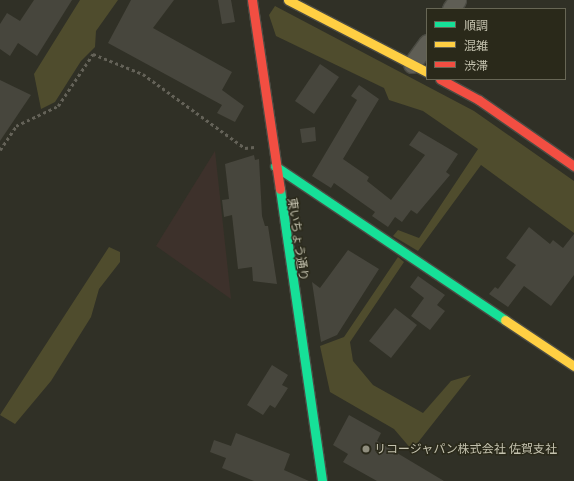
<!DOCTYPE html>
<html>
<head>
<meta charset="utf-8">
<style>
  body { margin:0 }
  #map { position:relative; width:574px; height:481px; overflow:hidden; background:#303026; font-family:Mulish,"Noto Sans JP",sans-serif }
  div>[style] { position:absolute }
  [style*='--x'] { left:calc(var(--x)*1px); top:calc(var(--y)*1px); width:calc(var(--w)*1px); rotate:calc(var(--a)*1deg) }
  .green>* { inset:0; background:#3d312b }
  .water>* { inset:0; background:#4f4c2d }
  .building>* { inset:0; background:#47463d }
  .path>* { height:2.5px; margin-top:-1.25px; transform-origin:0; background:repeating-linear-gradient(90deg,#646258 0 3px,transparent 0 6px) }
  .roads { filter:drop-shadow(1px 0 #4b4b43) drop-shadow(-1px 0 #4b4b43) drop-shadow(0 1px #4b4b43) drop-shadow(0 -1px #4b4b43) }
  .street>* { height:17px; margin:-8.5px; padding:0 8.5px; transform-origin:8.5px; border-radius:8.5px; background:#5f5e55 }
  .fast>* { height:9px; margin:-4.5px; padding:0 4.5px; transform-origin:4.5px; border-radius:4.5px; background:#16e098 }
  .slow>* { height:9px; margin:-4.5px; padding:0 4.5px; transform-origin:4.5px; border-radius:4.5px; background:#ffcf43 }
  .jam>* { height:9px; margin:-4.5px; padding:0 4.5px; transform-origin:4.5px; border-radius:4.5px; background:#f24e42 }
  .dots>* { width:11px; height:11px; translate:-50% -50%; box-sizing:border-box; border:2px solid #2a291a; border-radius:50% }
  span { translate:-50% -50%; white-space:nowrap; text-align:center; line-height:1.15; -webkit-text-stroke:3px #2a291a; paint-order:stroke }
  .street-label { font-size:12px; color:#c3c1ae }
  .poi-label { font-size:12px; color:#c3c1ae }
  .left { translate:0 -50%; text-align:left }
  .legend { position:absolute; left:426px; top:8px; width:140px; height:72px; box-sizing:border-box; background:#2a291a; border:1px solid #676655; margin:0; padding:5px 7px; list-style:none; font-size:12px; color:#c3c1ae }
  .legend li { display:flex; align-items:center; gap:8px; height:20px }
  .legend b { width:20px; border:1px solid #676655 }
</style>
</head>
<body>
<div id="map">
  <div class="green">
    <div style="clip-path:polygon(215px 151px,231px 299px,156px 246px)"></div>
  </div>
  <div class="water">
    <div style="clip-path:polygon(80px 0,118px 0,96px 31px,95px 47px,81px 61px,55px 102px,41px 109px,34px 74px)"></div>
    <div style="clip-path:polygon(275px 6px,474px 111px,574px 181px,574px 233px,481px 165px,418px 251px,393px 236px,398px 230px,419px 238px,478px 149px,423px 111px,389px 100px,384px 88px,276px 36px,269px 15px)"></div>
    <div style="clip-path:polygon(109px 247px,120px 252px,120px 262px,99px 289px,91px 317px,51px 381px,15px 424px,0 415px)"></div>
    <div style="clip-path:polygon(398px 257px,404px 262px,350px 342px,353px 361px,373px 385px,423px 413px,451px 381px,471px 375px,412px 450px,394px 429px,330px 392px,320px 346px,344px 337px)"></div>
  </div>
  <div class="building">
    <div style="clip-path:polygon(34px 0,72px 0,37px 56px,18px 43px,10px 56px,0 49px,0 24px,7px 13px,20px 21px)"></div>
    <div style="clip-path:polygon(131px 0,174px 0,153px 28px,232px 72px,222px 90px,244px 106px,235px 122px,217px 113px,222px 105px,108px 43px)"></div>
    <div style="clip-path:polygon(218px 0,231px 0,235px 22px,222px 24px)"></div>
    <div style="clip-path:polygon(320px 64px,339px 77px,314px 114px,295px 101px)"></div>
    <div style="clip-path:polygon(0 80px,31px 95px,0 141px)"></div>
    <div style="clip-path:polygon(359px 85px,379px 99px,343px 159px,369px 177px,367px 181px,391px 200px,425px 155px,409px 145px,419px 131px,458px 154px,446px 172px,450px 175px,417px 214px,411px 210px,402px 222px,395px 217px,388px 227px,372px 216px,375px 212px,334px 183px,331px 188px,312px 176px,357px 100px,351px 96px)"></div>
    <div style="clip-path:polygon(315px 127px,316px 141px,302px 143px,300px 129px)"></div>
    <div style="clip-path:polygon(254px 155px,255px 160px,259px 159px,262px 216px,265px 226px,268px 226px,277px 284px,253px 281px,252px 267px,238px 269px,232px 215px,224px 217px,222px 200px,229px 199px,225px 164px)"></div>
    <div style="clip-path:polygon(529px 227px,550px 244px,553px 240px,563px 248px,574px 234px,574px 275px,551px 306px,524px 286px,508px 307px,489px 294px,495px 287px,498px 289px,516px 265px,506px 258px)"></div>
    <div style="clip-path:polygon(348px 250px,379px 269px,337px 335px,321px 342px,312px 282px,320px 288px)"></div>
    <div style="clip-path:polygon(418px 276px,445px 295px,437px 305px,445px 311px,430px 330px,411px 316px,424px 298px,410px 287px)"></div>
    <div style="clip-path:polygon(395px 308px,417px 325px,391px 358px,369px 341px)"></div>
    <div style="clip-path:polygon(272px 365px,288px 375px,282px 385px,288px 388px,275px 408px,270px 405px,263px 415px,247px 405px)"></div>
    <div style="clip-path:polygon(349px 415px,381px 433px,377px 441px,444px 481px,377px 481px,343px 462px,348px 454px,333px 445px)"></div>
    <div style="clip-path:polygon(236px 433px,290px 454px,284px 470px,309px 481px,254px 481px,222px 468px,226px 458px,210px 452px,214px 440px,231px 446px)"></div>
  </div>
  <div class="path">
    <div style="--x:0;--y:150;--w:29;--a:-56"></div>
    <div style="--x:16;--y:126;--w:47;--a:-25.5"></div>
    <div style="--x:58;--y:106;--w:63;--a:-56.1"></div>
    <div style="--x:93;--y:54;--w:54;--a:21.8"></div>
    <div style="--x:143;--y:74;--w:126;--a:36"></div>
    <div style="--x:245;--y:148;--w:9;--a:-6"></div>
  </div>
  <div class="roads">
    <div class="street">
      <div style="--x:451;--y:9;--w:11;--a:-56"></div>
      <div style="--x:412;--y:64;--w:26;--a:-54"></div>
    </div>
    <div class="fast">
      <div style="--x:275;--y:166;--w:277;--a:33.8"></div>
      <div style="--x:280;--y:189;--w:295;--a:81.8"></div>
    </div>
    <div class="slow">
      <div style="--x:288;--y:0;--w:157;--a:27.4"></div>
      <div style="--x:505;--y:320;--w:83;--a:33.7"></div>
    </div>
    <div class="jam">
      <div style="--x:252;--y:0;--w:191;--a:81.6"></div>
      <div style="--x:440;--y:79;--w:44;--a:28.3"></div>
      <div style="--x:479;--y:100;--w:116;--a:34.8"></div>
    </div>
  </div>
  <div class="dots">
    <div style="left:366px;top:449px;background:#908e7e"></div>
  </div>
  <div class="street-label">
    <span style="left:298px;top:239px;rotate:82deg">東いちょう通り</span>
  </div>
  <div class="poi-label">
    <span class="left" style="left:374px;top:449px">リコージャパン株式会社 佐賀支社</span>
  </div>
  <ul class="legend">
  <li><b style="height:5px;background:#16e098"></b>順調</li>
  <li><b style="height:5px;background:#ffcf43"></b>混雑</li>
  <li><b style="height:5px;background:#f24e42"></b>渋滞</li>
  </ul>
</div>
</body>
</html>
